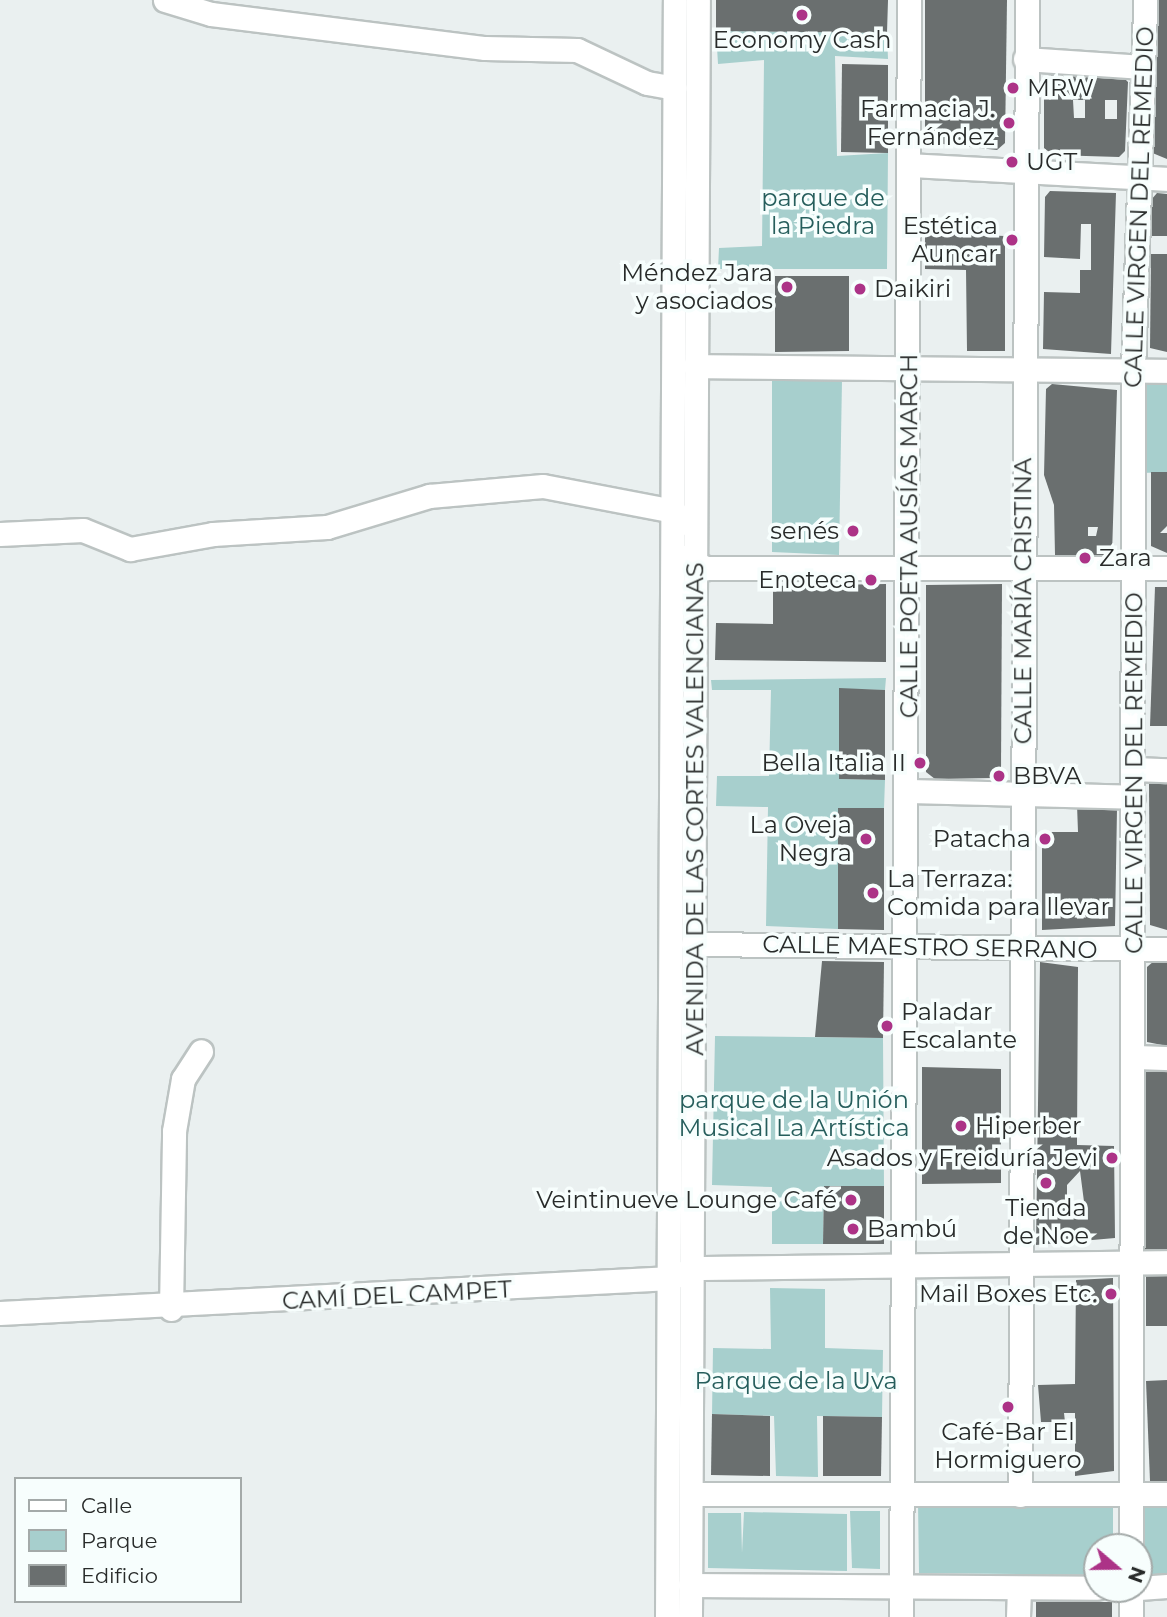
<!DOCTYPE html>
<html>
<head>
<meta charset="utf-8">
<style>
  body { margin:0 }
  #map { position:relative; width:1167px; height:1617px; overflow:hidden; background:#eaf0f0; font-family:Montserrat,sans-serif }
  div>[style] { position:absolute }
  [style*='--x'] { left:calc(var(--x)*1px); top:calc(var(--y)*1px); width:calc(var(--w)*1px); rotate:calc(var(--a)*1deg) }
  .green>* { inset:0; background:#a7cfcd }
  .building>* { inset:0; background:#6a6f6f }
  .roads { filter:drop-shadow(2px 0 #bcc3c2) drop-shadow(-2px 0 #bcc3c2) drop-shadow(0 2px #bcc3c2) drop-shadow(0 -2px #bcc3c2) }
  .minor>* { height:23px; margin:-11.5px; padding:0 11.5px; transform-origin:11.5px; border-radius:11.5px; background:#fff }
  .dots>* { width:19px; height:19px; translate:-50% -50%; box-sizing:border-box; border:4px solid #f7fefd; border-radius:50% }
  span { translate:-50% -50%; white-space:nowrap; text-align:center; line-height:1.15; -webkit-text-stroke:7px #f7fefd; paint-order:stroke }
  .poi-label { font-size:24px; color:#282b2a }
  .left { translate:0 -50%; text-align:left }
  .right { translate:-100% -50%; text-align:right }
  .park-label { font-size:24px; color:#265e5c }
  .street-label { font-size:24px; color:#282b2a }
  .legend { position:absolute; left:14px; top:1477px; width:228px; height:126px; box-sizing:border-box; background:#f7fefd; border:2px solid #a4aaa9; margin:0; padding:9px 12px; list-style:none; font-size:21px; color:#282b2a }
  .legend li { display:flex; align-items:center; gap:14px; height:35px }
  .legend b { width:35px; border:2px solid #a4aaa9 }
  .north { position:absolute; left:1083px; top:1533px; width:70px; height:70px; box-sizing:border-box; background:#f7fefd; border:2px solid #a4aaa9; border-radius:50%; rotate:110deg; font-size:19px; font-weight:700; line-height:28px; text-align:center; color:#282b2a }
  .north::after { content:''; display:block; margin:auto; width:24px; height:32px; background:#ac3387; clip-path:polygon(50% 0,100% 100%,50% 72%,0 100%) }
</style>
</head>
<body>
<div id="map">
  <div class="green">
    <div style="clip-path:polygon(716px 31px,887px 33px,888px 59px,835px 56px,837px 156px,888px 153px,887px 269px,718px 269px,719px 248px,762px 246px,764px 60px,718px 64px)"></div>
    <div style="clip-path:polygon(772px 380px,842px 380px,839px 555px,772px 552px)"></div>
    <div style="clip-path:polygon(1144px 381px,1167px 381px,1167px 472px,1143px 473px)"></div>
    <div style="clip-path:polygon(886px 678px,885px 690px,839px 689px,839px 779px,885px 780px,884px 808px,838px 808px,838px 929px,766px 926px,768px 807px,716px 806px,717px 776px,769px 776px,771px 690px,712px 690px,711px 680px)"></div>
    <div style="clip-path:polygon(715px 1036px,883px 1038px,884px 1186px,824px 1186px,823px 1244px,772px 1244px,772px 1187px,712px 1185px)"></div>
    <div style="clip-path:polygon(770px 1288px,825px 1289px,825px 1348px,883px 1350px,882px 1417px,817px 1416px,818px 1477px,776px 1476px,774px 1416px,712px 1414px,713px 1348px,771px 1349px)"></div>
    <div style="clip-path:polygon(1145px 1501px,1167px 1502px,1167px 1575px,1144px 1575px)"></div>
    <div style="clip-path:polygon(918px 1502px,1113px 1504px,1113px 1547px,1097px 1547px,1097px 1575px,919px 1573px)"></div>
    <div style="clip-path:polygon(850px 1511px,880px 1511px,880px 1569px,852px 1568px)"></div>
    <div style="clip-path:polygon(744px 1512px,847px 1514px,847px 1571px,708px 1568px,708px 1513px,741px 1513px,742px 1553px)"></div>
  </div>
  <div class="building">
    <div style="clip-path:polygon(716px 0,888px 0,887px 33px,716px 31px)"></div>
    <div style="clip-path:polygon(925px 0,1007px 0,1005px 143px,997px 150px,925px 142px)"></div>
    <div style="clip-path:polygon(1157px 0,1167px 0,1167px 159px,1150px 152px)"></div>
    <div style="clip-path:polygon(842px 64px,888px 65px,888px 153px,841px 152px)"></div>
    <div style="clip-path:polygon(evenodd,1051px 73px,1122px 76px,1128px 82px,1125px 151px,1119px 157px,1053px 155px,1044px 148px,1044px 81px,1051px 73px,1073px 100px,1085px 100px,1085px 118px,1074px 118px,1073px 100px,1051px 73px,1105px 100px,1117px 100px,1117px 119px,1105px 119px,1105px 100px)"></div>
    <div style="clip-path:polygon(1050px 191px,1116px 193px,1111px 354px,1043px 349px,1044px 292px,1080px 293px,1080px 270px,1091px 270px,1091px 224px,1081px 224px,1080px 259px,1044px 257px,1045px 197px)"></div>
    <div style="clip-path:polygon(1157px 193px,1167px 194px,1167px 236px,1151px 236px,1151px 200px)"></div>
    <div style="clip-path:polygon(925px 233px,1005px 236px,1005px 351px,967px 351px,966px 270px,925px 269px)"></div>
    <div style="clip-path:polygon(1151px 254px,1167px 254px,1167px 352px,1150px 348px)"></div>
    <div style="clip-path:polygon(775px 276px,849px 276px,849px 351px,775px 352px)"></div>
    <div style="clip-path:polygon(evenodd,1052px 384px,1117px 390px,1112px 555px,1055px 555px,1054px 505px,1044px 475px,1046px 389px,1052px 384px,1088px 527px,1098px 527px,1096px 536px,1088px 536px,1088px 527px)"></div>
    <div style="clip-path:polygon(1151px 472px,1167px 472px,1167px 526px,1160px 533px,1167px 533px,1167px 553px,1151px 546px)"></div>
    <div style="clip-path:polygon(886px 584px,886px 662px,715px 660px,716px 623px,773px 624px,773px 586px)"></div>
    <div style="clip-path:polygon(1002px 584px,1001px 772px,994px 778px,935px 779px,926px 772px,926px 585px)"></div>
    <div style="clip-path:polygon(1155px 587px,1167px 587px,1167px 726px,1150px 726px)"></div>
    <div style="clip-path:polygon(839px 688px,885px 690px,885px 780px,839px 779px)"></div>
    <div style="clip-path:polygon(1154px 779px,1167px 779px,1167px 930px,1150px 925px,1149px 784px)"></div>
    <div style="clip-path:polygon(1077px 805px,1117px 809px,1115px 926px,1042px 930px,1042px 832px,1078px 832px)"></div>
    <div style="clip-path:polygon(838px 808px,884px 808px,884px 930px,838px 929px)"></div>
    <div style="clip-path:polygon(822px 961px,884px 962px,883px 1038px,815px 1037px)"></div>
    <div style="clip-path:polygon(1154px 961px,1167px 962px,1167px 1046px,1147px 1042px,1147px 967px)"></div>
    <div style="clip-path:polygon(evenodd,1040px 962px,1078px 967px,1077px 1145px,1114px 1146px,1115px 1238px,1036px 1245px,1040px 962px,1080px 1171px,1086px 1217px,1067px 1217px,1067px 1185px,1080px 1171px)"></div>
    <div style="clip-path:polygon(922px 1067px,1001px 1069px,1001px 1183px,922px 1184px)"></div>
    <div style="clip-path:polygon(1146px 1072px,1167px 1072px,1167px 1254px,1144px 1255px)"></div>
    <div style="clip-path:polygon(824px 1186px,884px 1186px,884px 1244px,823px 1244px)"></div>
    <div style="clip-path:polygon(1167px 1271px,1167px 1326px,1146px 1326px,1146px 1272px)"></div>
    <div style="clip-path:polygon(1113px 1278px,1114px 1471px,1075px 1476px,1075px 1413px,1064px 1413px,1065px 1422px,1041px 1422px,1038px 1385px,1075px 1384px,1076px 1280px)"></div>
    <div style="clip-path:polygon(1167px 1380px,1167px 1481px,1150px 1481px,1146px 1381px)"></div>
    <div style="clip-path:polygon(712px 1414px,770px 1416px,770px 1476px,711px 1475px)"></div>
    <div style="clip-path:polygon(823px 1416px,882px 1417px,881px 1476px,823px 1476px)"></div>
    <div style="clip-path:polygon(1036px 1602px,1112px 1602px,1112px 1617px,1036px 1617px)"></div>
  </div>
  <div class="roads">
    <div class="minor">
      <div style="--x:165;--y:0;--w:48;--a:16.9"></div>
      <div style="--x:211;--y:14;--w:276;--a:7.1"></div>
      <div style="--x:485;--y:48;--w:92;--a:1.2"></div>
      <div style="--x:577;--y:50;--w:77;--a:25.2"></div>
      <div style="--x:647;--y:83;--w:28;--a:10"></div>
      <div style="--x:1025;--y:59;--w:118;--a:3.9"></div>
      <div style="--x:909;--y:165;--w:258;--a:3.1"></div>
      <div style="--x:695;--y:366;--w:472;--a:0.6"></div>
      <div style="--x:0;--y:534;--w:83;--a:-2.8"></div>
      <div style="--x:83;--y:530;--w:51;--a:22"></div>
      <div style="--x:130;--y:549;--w:84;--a:-10.2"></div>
      <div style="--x:213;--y:534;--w:114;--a:-3.5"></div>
      <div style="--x:327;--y:527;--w:107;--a:-16.9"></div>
      <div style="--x:429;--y:496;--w:114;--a:-5"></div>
      <div style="--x:543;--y:486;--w:133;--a:10.8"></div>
      <div style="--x:674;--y:511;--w:14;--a:73"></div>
      <div style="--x:684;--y:557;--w:25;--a:27"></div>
      <div style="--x:706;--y:568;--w:461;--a:0"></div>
      <div style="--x:1133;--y:769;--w:34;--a:2"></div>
      <div style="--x:909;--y:791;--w:224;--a:1.5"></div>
      <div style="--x:693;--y:944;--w:474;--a:0.6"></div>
      <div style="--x:1133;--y:1057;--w:34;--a:2"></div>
      <div style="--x:171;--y:1309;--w:178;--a:-89"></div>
      <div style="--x:174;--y:1131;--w:53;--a:-80.2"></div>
      <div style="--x:183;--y:1079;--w:33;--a:-57"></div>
      <div style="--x:0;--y:1313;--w:672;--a:-2.99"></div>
      <div style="--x:671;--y:1278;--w:26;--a:-23"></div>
      <div style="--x:695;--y:1268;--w:472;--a:-0.7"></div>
      <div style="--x:691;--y:1494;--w:476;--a:0"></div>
      <div style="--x:1020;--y:1495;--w:1495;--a:-89.73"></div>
      <div style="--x:1131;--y:1547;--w:1176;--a:-89.9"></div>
      <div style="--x:1133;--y:371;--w:371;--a:-88.1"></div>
      <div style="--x:690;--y:1585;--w:407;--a:0.4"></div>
      <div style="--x:1139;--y:1588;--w:28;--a:-4"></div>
      <div style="--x:667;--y:1617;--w:1617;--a:-89.72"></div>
      <div style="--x:690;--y:1617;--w:1617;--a:-89.72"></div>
      <div style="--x:901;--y:1617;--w:1617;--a:-89.72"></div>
      <div style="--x:1018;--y:1617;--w:29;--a:-88"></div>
      <div style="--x:1131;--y:1617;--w:28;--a:-90"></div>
    </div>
  </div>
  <div class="dots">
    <div style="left:802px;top:15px;background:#ac3387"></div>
    <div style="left:1013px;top:88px;background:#ac3387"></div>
    <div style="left:1009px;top:123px;background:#ac3387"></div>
    <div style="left:1012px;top:162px;background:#ac3387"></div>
    <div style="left:1012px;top:240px;background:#ac3387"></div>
    <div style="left:787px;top:287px;background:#ac3387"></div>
    <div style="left:860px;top:289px;background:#ac3387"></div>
    <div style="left:853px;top:531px;background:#ac3387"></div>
    <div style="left:1085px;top:558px;background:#ac3387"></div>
    <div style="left:871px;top:580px;background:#ac3387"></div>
    <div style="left:920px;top:763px;background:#ac3387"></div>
    <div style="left:999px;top:776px;background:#ac3387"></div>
    <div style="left:866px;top:839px;background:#ac3387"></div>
    <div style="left:1045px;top:839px;background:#ac3387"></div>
    <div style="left:873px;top:893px;background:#ac3387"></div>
    <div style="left:887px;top:1026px;background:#ac3387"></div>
    <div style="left:961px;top:1126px;background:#ac3387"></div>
    <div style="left:1112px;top:1158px;background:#ac3387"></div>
    <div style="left:1046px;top:1183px;background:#ac3387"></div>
    <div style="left:851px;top:1200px;background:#ac3387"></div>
    <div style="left:853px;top:1229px;background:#ac3387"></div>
    <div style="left:1111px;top:1294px;background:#ac3387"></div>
    <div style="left:1008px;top:1407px;background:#ac3387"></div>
  </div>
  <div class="poi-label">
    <span style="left:802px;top:40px">Economy Cash</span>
    <span class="left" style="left:1027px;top:88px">MRW</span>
    <span class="right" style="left:995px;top:123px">Farmacia J.<br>Fernández</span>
    <span class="left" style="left:1026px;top:162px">UGT</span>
    <span class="right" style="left:998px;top:240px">Estética<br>Auncar</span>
    <span class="right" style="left:773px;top:287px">Méndez Jara<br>y asociados</span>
    <span class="left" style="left:874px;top:289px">Daikiri</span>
    <span class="right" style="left:839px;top:531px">senés</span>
    <span class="left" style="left:1099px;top:558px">Zara</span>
    <span class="right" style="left:857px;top:580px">Enoteca</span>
    <span class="right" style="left:906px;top:763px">Bella Italia II</span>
    <span class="left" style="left:1013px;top:776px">BBVA</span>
    <span class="right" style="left:852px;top:839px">La Oveja<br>Negra</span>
    <span class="right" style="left:1031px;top:839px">Patacha</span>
    <span class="left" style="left:887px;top:893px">La Terraza:<br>Comida para llevar</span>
    <span class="left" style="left:901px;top:1026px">Paladar<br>Escalante</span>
    <span class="left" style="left:975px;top:1126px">Hiperber</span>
    <span class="right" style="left:1098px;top:1158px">Asados y Freiduría Jevi</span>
    <span class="right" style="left:837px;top:1200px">Veintinueve Lounge Café</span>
    <span style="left:1046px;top:1222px">Tienda<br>de Noe</span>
    <span class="left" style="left:867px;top:1229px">Bambú</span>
    <span class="right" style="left:1097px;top:1294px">Mail Boxes Etc.</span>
    <span style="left:1008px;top:1446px">Café-Bar El<br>Hormiguero</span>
  </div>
  <div class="park-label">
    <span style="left:823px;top:212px">parque de<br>la Piedra</span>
    <span style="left:794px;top:1114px">parque de la Unión<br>Musical La Artística</span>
    <span style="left:796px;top:1381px">Parque de la Uva</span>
  </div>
  <div class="street-label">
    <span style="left:1139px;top:207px;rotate:-88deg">CALLE VIRGEN DEL REMEDIO</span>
    <span style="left:909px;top:536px;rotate:-90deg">CALLE POETA AUSÍAS MARCH</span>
    <span style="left:1023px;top:601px;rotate:-90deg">CALLE MARÍA CRISTINA</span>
    <span style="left:1134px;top:773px;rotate:-90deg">CALLE VIRGEN DEL REMEDIO</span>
    <span style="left:695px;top:809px;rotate:-90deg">AVENIDA DE LAS CORTES VALENCIANAS</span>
    <span style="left:930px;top:947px;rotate:1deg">CALLE MAESTRO SERRANO</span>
    <span style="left:397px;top:1295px;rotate:-3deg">CAMÍ DEL CAMPET</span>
  </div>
  <ul class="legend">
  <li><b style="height:9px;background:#fff"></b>Calle</li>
  <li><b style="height:19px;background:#a7cfcd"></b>Parque</li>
  <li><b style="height:19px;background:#6a6f6f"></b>Edificio</li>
  </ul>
  <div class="north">N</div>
</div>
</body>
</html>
